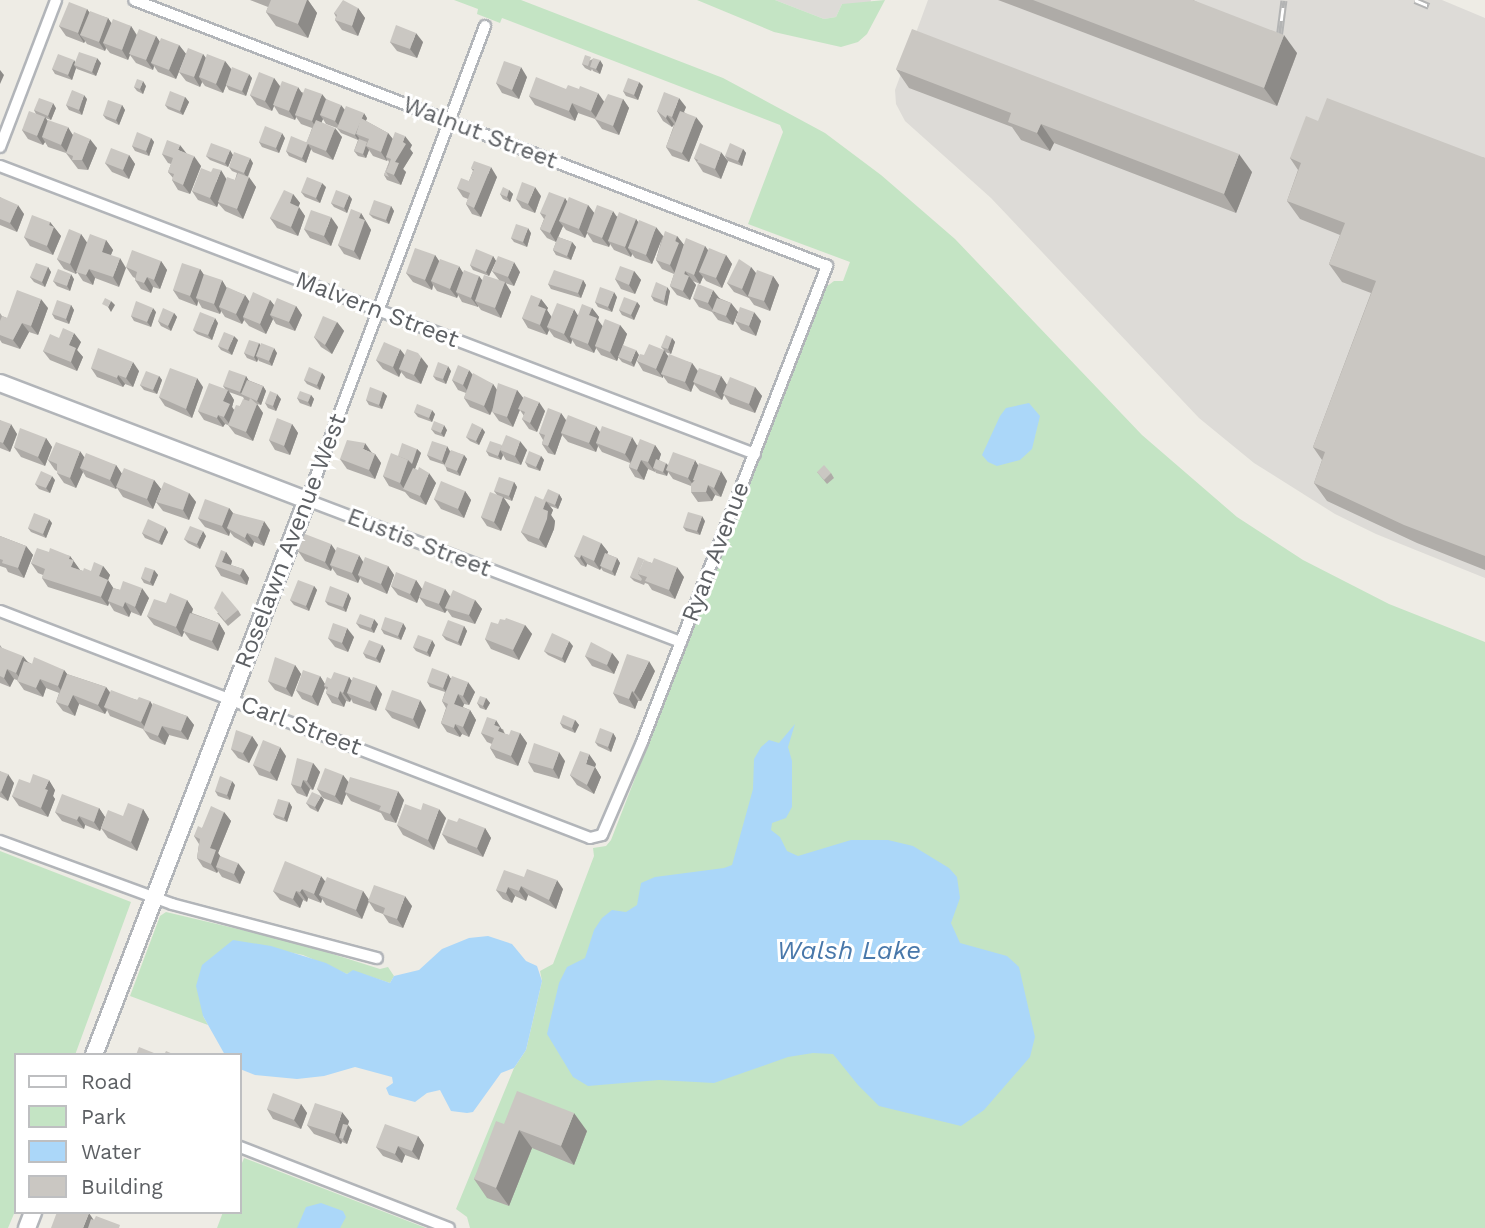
<!DOCTYPE html>
<html>
<head>
<meta charset="utf-8">
<style>
  body { margin:0 }
  #map { position:relative; width:1485px; height:1228px; overflow:hidden; background:#eeece5; font-family:"Work Sans",sans-serif }
  div>[style] { position:absolute }
  [style*='--x'] { left:calc(var(--x)*1px); top:calc(var(--y)*1px); width:calc(var(--w)*1px); rotate:calc(var(--a)*1deg) }
  .industrial>* { inset:0; background:#dddbd7 }
  .green>* { inset:0; background:#c4e4c4 }
  .water>* { inset:0; background:#abd7f9 }
  .roads { filter:drop-shadow(2px 0 #b2b5b9) drop-shadow(-2px 0 #b2b5b9) drop-shadow(0 2px #b2b5b9) drop-shadow(0 -2px #b2b5b9) }
  .street>* { height:10px; margin:-5px; padding:0 5px; transform-origin:5px; border-radius:5px; background:#fff }
  .secondary>* { height:16px; margin:-8px; padding:0 8px; transform-origin:8px; border-radius:8px; background:#fff }
  .rail>* { height:7px; margin-top:-3.5px; transform-origin:0; background:repeating-linear-gradient(90deg,#fff 0 13px,#b3b4b4 0 26px); box-sizing:border-box; border-block:2px solid #b3b4b4 }
  .wall>* { inset:0; background:#aeaba7 }
  .shaded-wall>* { inset:0; background:#8d8b88 }
  .building>* { inset:0; background:#cac7c2 }
  span { translate:-50% -50%; white-space:nowrap; text-align:center; line-height:1.15; -webkit-text-stroke:6px #fff; paint-order:stroke }
  .street-label { font-size:24px; color:#5d6064 }
  .water-label { font-size:26px; color:#4978aa; font-style:italic }
  .legend { position:absolute; left:14px; top:1053px; width:228px; height:161px; box-sizing:border-box; background:#fff; border:2px solid #bebfc1; margin:0; padding:9px 12px; list-style:none; font-size:21px; color:#5d6064 }
  .legend li { display:flex; align-items:center; gap:14px; height:35px }
  .legend b { width:35px; border:2px solid #bebfc1 }
</style>
</head>
<body>
<div id="map">
  <div class="industrial">
    <div style="clip-path:polygon(775px 0,871px 0,870px 4px,842px 4px,836px 17px,824px 19px)"></div>
    <div style="clip-path:polygon(928px 0,1442px 0,1485px 18px,1485px 578px,1376px 534px,1335px 514px,1254px 463px,1199px 418px,991px 198px,905px 121px,896px 104px,895px 90px)"></div>
  </div>
  <div class="green">
    <div style="clip-path:polygon(454px 0,521px 0,723px 78px,825px 133px,881px 175px,955px 239px,1142px 435px,1237px 517px,1303px 560px,1389px 604px,1485px 642px,1485px 1228px,470px 1228px,467px 1217px,456px 1209px,514px 1068px,526px 1050px,542px 981px,540px 971px,553px 964px,594px 856px,593px 848px,606px 846px,611px 840px,826px 287px,834px 281px,843px 281px,850px 262px,748px 224px,783px 132px,780px 125px,502px 18px,500px 23px,477px 14px,478px 9px)"></div>
    <div style="clip-path:polygon(697px 0,775px 0,824px 19px,836px 17px,842px 4px,885px 0,867px 34px,858px 42px,841px 47px,774px 32px)"></div>
    <div style="clip-path:polygon(0 851px,131px 902px,75px 1055px,16px 1055px,16px 1209px,8px 1228px,0 1228px)"></div>
    <div style="clip-path:polygon(166px 912px,301px 944px,380px 969px,388px 967px,394px 976px,390px 983px,353px 971px,347px 974px,303px 955px,233px 941px,203px 1016px,208px 1025px,130px 996px,160px 916px)"></div>
    <div style="clip-path:polygon(244px 1158px,426px 1228px,217px 1228px,223px 1212px,240px 1212px,240px 1168px)"></div>
  </div>
  <div class="water">
    <div style="clip-path:polygon(1029px 403px,1040px 416px,1032px 449px,1020px 460px,997px 466px,988px 462px,982px 455px,1000px 416px,1006px 408px)"></div>
    <div style="clip-path:polygon(795px 724px,788px 747px,792px 761px,792px 807px,786px 818px,772px 823px,771px 830px,780px 837px,787px 851px,798px 856px,851px 840px,888px 840px,913px 846px,949px 868px,957px 877px,960px 898px,951px 923px,960px 943px,1007px 956px,1019px 967px,1035px 1037px,1030px 1057px,984px 1110px,961px 1126px,879px 1106px,858px 1085px,833px 1054px,813px 1053px,788px 1057px,714px 1083px,659px 1080px,588px 1086px,573px 1077px,547px 1034px,559px 983px,567px 967px,585px 958px,594px 930px,602px 918px,612px 910px,626px 912px,637px 905px,641px 883px,655px 877px,724px 868px,732px 865px,753px 789px,754px 759px,761px 747px,769px 740px,779px 743px)"></div>
    <div style="clip-path:polygon(488px 936px,512px 944px,526px 961px,537px 966px,542px 981px,526px 1050px,514px 1068px,501px 1073px,473px 1112px,467px 1113px,451px 1111px,440px 1090px,427px 1093px,415px 1102px,389px 1095px,386px 1088px,393px 1083px,392px 1077px,355px 1067px,324px 1076px,297px 1079px,255px 1075px,240px 1069px,240px 1055px,225px 1055px,203px 1016px,196px 986px,202px 965px,233px 940px,271px 946px,326px 963px,347px 974px,353px 970px,390px 983px,394px 976px,419px 970px,442px 949px,469px 938px)"></div>
    <div style="clip-path:polygon(321px 1203px,343px 1211px,346px 1217px,340px 1228px,297px 1228px,306px 1207px)"></div>
  </div>
  <div class="roads">
    <div class="street">
      <div style="--x:485;--y:26;--w:506;--a:110.58"></div>
      <div style="--x:307;--y:500;--w:400;--a:20.8"></div>
      <div style="--x:0;--y:147;--w:157;--a:-69.1"></div>
      <div style="--x:0;--y:166;--w:808;--a:20.88"></div>
      <div style="--x:0;--y:611;--w:632;--a:21.04"></div>
      <div style="--x:590;--y:838;--w:12;--a:-14"></div>
      <div style="--x:602;--y:835;--w:101;--a:-66.7"></div>
      <div style="--x:642;--y:742;--w:511;--a:-68.76"></div>
      <div style="--x:827;--y:266;--w:742;--a:-159"></div>
      <div style="--x:0;--y:841;--w:183;--a:20.1"></div>
      <div style="--x:172;--y:904;--w:212;--a:14.8"></div>
      <div style="--x:240;--y:1147;--w:224;--a:21.2"></div>
    </div>
    <div class="secondary">
      <div style="--x:0;--y:383;--w:329;--a:20.9"></div>
      <div style="--x:307;--y:500;--w:594;--a:111"></div>
      <div style="--x:27;--y:1228;--w:17;--a:-69"></div>
    </div>
  </div>
  <div class="rail">
    <div style="--x:1415;--y:0;--w:15;--a:23"></div>
    <div style="--x:1278;--y:46;--w:46;--a:-82.6"></div>
  </div>
  <div class="wall">
    <div style="clip-path:polygon(250px 0,308px 0,317px 13px,308px 38px,276px 26px,266px 12px,268px 7px)"></div>
    <div style="clip-path:polygon(998px 0,1193px 0,1297px 53px,1277px 106px)"></div>
    <div style="clip-path:polygon(358px 8px,365px 18px,358px 36px,342px 30px,335px 20px,336px 17px,334px 13px)"></div>
    <div style="clip-path:polygon(87px 9px,89px 12px,108px 18px,111px 23px,131px 26px,137px 35px,156px 36px,160px 42px,179px 45px,186px 54px,176px 79px,158px 72px,154px 66px,153px 70px,136px 63px,130px 55px,128px 60px,110px 53px,106px 48px,105px 51px,87px 44px,85px 41px,84px 43px,66px 36px,59px 26px)"></div>
    <div style="clip-path:polygon(390px 42px,423px 42px,417px 58px,397px 51px)"></div>
    <div style="clip-path:polygon(203px 54px,206px 58px,225px 61px,231px 70px,252px 78px,246px 96px,229px 90px,226px 85px,223px 93px,205px 86px,202px 82px,200px 87px,186px 81px,179px 72px)"></div>
    <div style="clip-path:polygon(593px 59px,603px 65px,600px 74px,593px 71px,592px 69px,591px 71px,585px 68px,582px 64px)"></div>
    <div style="clip-path:polygon(75px 62px,101px 63px,96px 76px,77px 69px,76px 68px,72px 80px,55px 74px,52px 69px)"></div>
    <div style="clip-path:polygon(896px 69px,1252px 172px,1236px 213px,1054px 143px,1050px 151px,1021px 140px,1012px 127px,909px 88px)"></div>
    <div style="clip-path:polygon(527px 77px,519px 99px,502px 93px,496px 83px)"></div>
    <div style="clip-path:polygon(274px 78px,280px 86px,326px 99px,345px 110px,367px 118px,366px 121px,388px 133px,393px 139px,412px 145px,410px 149px,413px 153px,403px 169px,406px 172px,401px 185px,387px 180px,384px 175px,389px 162px,388px 160px,387px 161px,373px 156px,369px 150px,366px 158px,358px 156px,354px 151px,358px 140px,341px 133px,337px 128px,326px 124px,323px 119px,321px 122px,342px 137px,333px 160px,313px 152px,311px 149px,306px 163px,289px 156px,286px 151px,307px 142px,312px 128px,301px 124px,296px 117px,295px 120px,279px 114px,274px 106px,272px 111px,257px 105px,250px 95px)"></div>
    <div style="clip-path:polygon(146px 86px,143px 94px,137px 91px,134px 87px)"></div>
    <div style="clip-path:polygon(643px 86px,638px 100px,626px 96px,623px 91px)"></div>
    <div style="clip-path:polygon(566px 89px,604px 102px,623px 99px,629px 108px,619px 135px,602px 129px,595px 119px,578px 113px,575px 121px,535px 105px,529px 96px)"></div>
    <div style="clip-path:polygon(185px 97px,189px 102px,183px 115px,168px 109px,165px 105px)"></div>
    <div style="clip-path:polygon(87px 99px,82px 115px,69px 110px,66px 105px)"></div>
    <div style="clip-path:polygon(122px 105px,125px 110px,119px 125px,106px 119px,103px 115px)"></div>
    <div style="clip-path:polygon(686px 107px,684px 112px,703px 126px,689px 162px,672px 156px,666px 147px,674px 125px,672px 127px,663px 121px,657px 111px)"></div>
    <div style="clip-path:polygon(56px 108px,51px 120px,45px 118px,48px 121px,97px 148px,88px 170px,78px 169px,66px 153px,48px 147px,45px 142px,43px 145px,28px 139px,22px 130px,36px 114px,34px 110px)"></div>
    <div style="clip-path:polygon(1318px 121px,1485px 158px,1485px 570px,1417px 543px,1327px 501px,1314px 483px,1322px 460px,1313px 447px,1371px 293px,1342px 282px,1329px 264px,1340px 235px,1300px 219px,1287px 201px,1298px 170px,1290px 158px)"></div>
    <div style="clip-path:polygon(151px 138px,154px 142px,149px 156px,135px 151px,132px 146px)"></div>
    <div style="clip-path:polygon(285px 138px,279px 153px,262px 147px,259px 142px)"></div>
    <div style="clip-path:polygon(743px 149px,746px 153px,742px 166px,728px 161px,725px 156px)"></div>
    <div style="clip-path:polygon(186px 153px,201px 166px,190px 194px,178px 190px,172px 180px,173px 178px,168px 172px,171px 164px,168px 163px,162px 154px)"></div>
    <div style="clip-path:polygon(129px 155px,135px 164px,129px 179px,112px 172px,105px 163px)"></div>
    <div style="clip-path:polygon(233px 155px,228px 167px,210px 160px,206px 156px)"></div>
    <div style="clip-path:polygon(694px 158px,728px 161px,721px 179px,703px 172px)"></div>
    <div style="clip-path:polygon(253px 163px,248px 177px,256px 187px,243px 219px,225px 211px,218px 203px,217px 207px,198px 200px,192px 191px,227px 179px,235px 180px,237px 173px,232px 171px,229px 167px)"></div>
    <div style="clip-path:polygon(471px 168px,497px 177px,481px 217px,472px 214px,466px 204px,468px 199px,463px 197px,457px 188px,469px 181px,473px 171px)"></div>
    <div style="clip-path:polygon(326px 187px,320px 203px,305px 197px,301px 192px)"></div>
    <div style="clip-path:polygon(509px 190px,513px 194px,510px 202px,503px 199px,500px 194px)"></div>
    <div style="clip-path:polygon(293px 194px,300px 203px,298px 207px,305px 216px,298px 236px,277px 228px,270px 218px)"></div>
    <div style="clip-path:polygon(541px 196px,535px 213px,522px 208px,516px 199px)"></div>
    <div style="clip-path:polygon(0 197px,24px 214px,17px 232px,0 225px)"></div>
    <div style="clip-path:polygon(565px 198px,567px 202px,588px 205px,594px 213px,636px 219px,638px 222px,663px 236px,677px 236px,684px 245px,705px 246px,708px 250px,726px 255px,732px 264px,722px 288px,706px 281px,703px 277px,700px 284px,693px 281px,696px 285px,690px 300px,677px 295px,670px 286px,674px 274px,662px 269px,656px 260px,662px 238px,652px 264px,635px 258px,632px 254px,631px 257px,614px 250px,610px 244px,609px 247px,593px 242px,587px 233px,585px 238px,566px 230px,563px 226px,558px 237px,572px 242px,576px 247px,571px 260px,556px 255px,553px 250px,556px 242px,547px 238px,540px 229px,544px 219px,540px 213px)"></div>
    <div style="clip-path:polygon(352px 199px,347px 213px,334px 207px,331px 203px)"></div>
    <div style="clip-path:polygon(391px 206px,394px 211px,389px 224px,373px 218px,369px 214px)"></div>
    <div style="clip-path:polygon(361px 213px,371px 230px,360px 260px,344px 254px,338px 245px)"></div>
    <div style="clip-path:polygon(50px 222px,61px 236px,53px 255px,30px 246px,24px 237px)"></div>
    <div style="clip-path:polygon(338px 227px,331px 246px,310px 238px,304px 229px)"></div>
    <div style="clip-path:polygon(531px 233px,527px 247px,514px 242px,511px 238px)"></div>
    <div style="clip-path:polygon(81px 234px,87px 243px,106px 240px,113px 250px,111px 255px,119px 287px,95px 278px,93px 285px,83px 281px,77px 272px,76px 274px,64px 269px,57px 259px)"></div>
    <div style="clip-path:polygon(435px 255px,439px 261px,463px 273px,479px 276px,482px 280px,499px 280px,492px 271px,520px 272px,514px 286px,505px 283px,511px 292px,501px 318px,481px 310px,478px 306px,478px 307px,462px 302px,458px 295px,457px 298px,437px 291px,433px 285px,432px 290px,413px 282px,406px 273px)"></div>
    <div style="clip-path:polygon(493px 256px,496px 261px,489px 276px,473px 270px,470px 265px)"></div>
    <div style="clip-path:polygon(161px 261px,167px 270px,160px 289px,153px 287px,151px 293px,141px 289px,135px 280px,135px 278px,133px 277px,126px 267px)"></div>
    <div style="clip-path:polygon(48px 267px,51px 272px,45px 287px,34px 282px,30px 277px)"></div>
    <div style="clip-path:polygon(751px 267px,756px 273px,773px 276px,779px 285px,770px 311px,754px 305px,749px 298px,734px 292px,727px 283px)"></div>
    <div style="clip-path:polygon(200px 269px,204px 275px,227px 288px,245px 295px,249px 301px,270px 300px,274px 305px,296px 306px,302px 315px,295px 331px,276px 324px,273px 319px,266px 334px,249px 326px,244px 320px,242px 324px,225px 317px,221px 311px,220px 314px,202px 308px,198px 301px,197px 306px,179px 299px,173px 290px)"></div>
    <div style="clip-path:polygon(634px 271px,641px 280px,635px 294px,621px 289px,615px 279px)"></div>
    <div style="clip-path:polygon(74px 279px,70px 291px,57px 286px,53px 281px)"></div>
    <div style="clip-path:polygon(583px 280px,586px 285px,581px 298px,551px 289px,548px 284px)"></div>
    <div style="clip-path:polygon(670px 291px,667px 306px,654px 301px,651px 296px)"></div>
    <div style="clip-path:polygon(617px 297px,612px 312px,598px 307px,595px 302px)"></div>
    <div style="clip-path:polygon(693px 298px,719px 298px,731px 303px,738px 312px,733px 325px,718px 320px,712px 312px,699px 307px)"></div>
    <div style="clip-path:polygon(541px 299px,548px 308px,547px 310px,551px 317px,578px 315px,592px 308px,599px 317px,598px 320px,602px 326px,620px 325px,627px 334px,617px 361px,601px 355px,596px 348px,594px 353px,576px 346px,572px 340px,571px 344px,554px 337px,549px 330px,547px 335px,528px 328px,522px 318px)"></div>
    <div style="clip-path:polygon(637px 302px,640px 306px,634px 320px,622px 315px,619px 310px)"></div>
    <div style="clip-path:polygon(71px 305px,74px 310px,69px 324px,55px 319px,52px 314px)"></div>
    <div style="clip-path:polygon(48px 308px,38px 335px,29px 332px,20px 349px,2px 343px,0 340px,0 313px,2px 316px,7px 318px)"></div>
    <div style="clip-path:polygon(156px 312px,151px 327px,134px 321px,131px 316px)"></div>
    <div style="clip-path:polygon(174px 313px,177px 317px,171px 331px,161px 326px,158px 321px)"></div>
    <div style="clip-path:polygon(735px 321px,761px 321px,756px 336px,741px 330px)"></div>
    <div style="clip-path:polygon(337px 322px,344px 331px,332px 354px,321px 347px,314px 337px)"></div>
    <div style="clip-path:polygon(218px 323px,212px 340px,197px 334px,193px 330px)"></div>
    <div style="clip-path:polygon(59px 338px,81px 342px,77px 350px,83px 357px,77px 371px,50px 360px,43px 351px)"></div>
    <div style="clip-path:polygon(672px 338px,675px 342px,671px 354px,665px 352px,668px 356px,692px 363px,698px 371px,721px 376px,727px 385px,755px 387px,762px 396px,755px 413px,730px 404px,724px 395px,722px 400px,700px 391px,694px 384px,691px 392px,668px 383px,663px 376px,663px 378px,643px 371px,637px 361px,644px 355px,664px 350px,661px 347px)"></div>
    <div style="clip-path:polygon(238px 340px,232px 355px,221px 350px,218px 346px)"></div>
    <div style="clip-path:polygon(259px 343px,260px 345px,277px 353px,272px 366px,259px 361px,258px 359px,257px 362px,247px 358px,244px 353px)"></div>
    <div style="clip-path:polygon(623px 345px,634px 367px,622px 362px,618px 357px)"></div>
    <div style="clip-path:polygon(405px 355px,428px 366px,421px 384px,406px 378px,401px 372px,399px 377px,383px 369px,376px 360px)"></div>
    <div style="clip-path:polygon(91px 368px,139px 371px,133px 387px,125px 384px,123px 387px,97px 377px)"></div>
    <div style="clip-path:polygon(451px 371px,446px 384px,436px 380px,433px 376px)"></div>
    <div style="clip-path:polygon(322px 373px,325px 377px,320px 390px,307px 384px,304px 380px)"></div>
    <div style="clip-path:polygon(473px 375px,493px 384px,497px 390px,517px 390px,523px 398px,545px 411px,537px 432px,529px 429px,522px 419px,524px 416px,520px 410px,513px 427px,499px 421px,492px 411px,490px 415px,470px 407px,464px 398px,466px 393px,458px 390px,452px 380px)"></div>
    <div style="clip-path:polygon(159px 376px,162px 380px,157px 394px,144px 390px,140px 385px)"></div>
    <div style="clip-path:polygon(evenodd,246px 376px,248px 380px,263px 386px,266px 391px,261px 405px,257px 404px,263px 413px,253px 441px,235px 434px,228px 425px,225px 424px,223px 427px,204px 420px,198px 411px,226px 390px,223px 386px,246px 376px,229px 392px,243px 397px,244px 399px,240px 406px,234px 410px,232px 407px,234px 400px,229px 392px)"></div>
    <div style="clip-path:polygon(203px 387px,192px 418px,165px 406px,159px 397px)"></div>
    <div style="clip-path:polygon(383px 392px,387px 396px,382px 409px,369px 405px,366px 400px)"></div>
    <div style="clip-path:polygon(311px 395px,314px 399px,311px 407px,300px 403px,297px 398px)"></div>
    <div style="clip-path:polygon(281px 399px,276px 411px,268px 408px,265px 403px)"></div>
    <div style="clip-path:polygon(414px 412px,435px 414px,432px 422px,418px 417px)"></div>
    <div style="clip-path:polygon(561px 413px,566px 420px,637px 445px,655px 445px,661px 454px,659px 460px,668px 465px,698px 465px,727px 481px,721px 497px,715px 495px,712px 501px,698px 502px,691px 492px,691px 486px,673px 479px,668px 472px,667px 476px,656px 473px,655px 471px,655px 472px,648px 469px,644px 480px,635px 477px,629px 467px,630px 463px,602px 452px,598px 446px,596px 452px,568px 442px,562px 435px,555px 455px,548px 453px,542px 444px,543px 440px,539px 433px)"></div>
    <div style="clip-path:polygon(0 420px,17px 434px,10px 452px,0 448px)"></div>
    <div style="clip-path:polygon(292px 424px,298px 433px,290px 455px,275px 450px,269px 440px)"></div>
    <div style="clip-path:polygon(431px 429px,447px 430px,444px 437px,435px 434px)"></div>
    <div style="clip-path:polygon(485px 432px,479px 445px,470px 441px,466px 437px)"></div>
    <div style="clip-path:polygon(46px 438px,52px 447px,45px 466px,21px 457px,14px 447px)"></div>
    <div style="clip-path:polygon(502px 446px,527px 450px,521px 465px,506px 460px,503px 455px,501px 460px,489px 456px,486px 451px)"></div>
    <div style="clip-path:polygon(417px 449px,421px 453px,415px 469px,436px 483px,426px 505px,410px 498px,405px 492px,389px 486px,383px 476px,398px 456px)"></div>
    <div style="clip-path:polygon(450px 451px,464px 455px,467px 459px,460px 476px,447px 471px,445px 465px,430px 460px,427px 455px)"></div>
    <div style="clip-path:polygon(371px 452px,375px 454px,381px 463px,375px 479px,347px 469px,340px 459px)"></div>
    <div style="clip-path:polygon(541px 456px,544px 460px,540px 471px,528px 467px,525px 462px)"></div>
    <div style="clip-path:polygon(84px 457px,116px 465px,122px 474px,154px 480px,161px 489px,153px 509px,123px 497px,117px 488px,116px 489px,86px 477px,83px 472px,76px 488px,64px 483px,57px 473px,57px 471px,55px 470px,48px 460px)"></div>
    <div style="clip-path:polygon(817px 472px,831px 473px,834px 478px,827px 484px)"></div>
    <div style="clip-path:polygon(55px 480px,50px 493px,39px 489px,35px 484px)"></div>
    <div style="clip-path:polygon(514px 482px,517px 487px,512px 501px,504px 498px,510px 507px,501px 531px,487px 526px,481px 517px,497px 495px,494px 491px)"></div>
    <div style="clip-path:polygon(465px 491px,471px 500px,464px 518px,441px 509px,434px 499px)"></div>
    <div style="clip-path:polygon(189px 493px,196px 502px,189px 520px,163px 511px,156px 502px)"></div>
    <div style="clip-path:polygon(559px 494px,562px 499px,558px 509px,550px 506px,553px 510px,551px 515px,555px 521px,554px 529px,546px 548px,528px 541px,521px 532px,543px 500px)"></div>
    <div style="clip-path:polygon(229px 508px,233px 513px,270px 530px,264px 546px,254px 542px,252px 547px,234px 537px,230px 532px,229px 536px,205px 527px,198px 518px)"></div>
    <div style="clip-path:polygon(705px 521px,700px 535px,686px 531px,683px 527px)"></div>
    <div style="clip-path:polygon(52px 523px,46px 538px,31px 532px,28px 528px)"></div>
    <div style="clip-path:polygon(168px 532px,162px 545px,145px 538px,142px 533px)"></div>
    <div style="clip-path:polygon(0 536px,26px 546px,33px 555px,24px 578px,8px 572px,6px 568px,0 566px)"></div>
    <div style="clip-path:polygon(206px 536px,200px 549px,188px 543px,184px 539px)"></div>
    <div style="clip-path:polygon(601px 543px,608px 552px,607px 554px,617px 558px,620px 563px,615px 576px,603px 571px,601px 568px,600px 570px,587px 564px,586px 567px,581px 565px,574px 556px)"></div>
    <div style="clip-path:polygon(298px 551px,336px 551px,363px 562px,388px 566px,394px 575px,387px 594px,364px 584px,360px 578px,358px 583px,337px 575px,332px 568px,331px 571px,305px 561px)"></div>
    <div style="clip-path:polygon(49px 552px,70px 556px,80px 570px,83px 571px,91px 571px,103px 566px,110px 575px,108px 580px,113px 588px,149px 598px,141px 616px,131px 612px,129px 617px,114px 611px,109px 603px,108px 606px,48px 587px,42px 578px,43px 575px,38px 573px,31px 563px)"></div>
    <div style="clip-path:polygon(226px 552px,232px 561px,231px 565px,243px 569px,249px 578px,247px 585px,221px 576px,215px 566px)"></div>
    <div style="clip-path:polygon(649px 562px,684px 577px,675px 599px,652px 590px,648px 584px,645px 583px,644px 585px,634px 581px,630px 577px)"></div>
    <div style="clip-path:polygon(154px 570px,158px 575px,153px 586px,144px 583px,141px 578px)"></div>
    <div style="clip-path:polygon(416px 580px,422px 589px,445px 589px,450px 596px,475px 600px,482px 609px,475px 624px,452px 617px,447px 610px,445px 613px,426px 606px,419px 597px,417px 603px,398px 595px,391px 586px)"></div>
    <div style="clip-path:polygon(314px 586px,317px 590px,309px 611px,294px 605px,290px 600px)"></div>
    <div style="clip-path:polygon(351px 598px,346px 612px,328px 605px,325px 601px)"></div>
    <div style="clip-path:polygon(187px 600px,193px 609px,192px 613px,219px 623px,225px 633px,218px 651px,190px 640px,184px 632px,182px 637px,154px 625px,147px 616px,166px 603px)"></div>
    <div style="clip-path:polygon(238px 610px,241px 615px,228px 626px,217px 613px)"></div>
    <div style="clip-path:polygon(356px 623px,378px 624px,374px 633px,360px 628px)"></div>
    <div style="clip-path:polygon(498px 624px,525px 625px,532px 634px,519px 660px,491px 649px,485px 639px)"></div>
    <div style="clip-path:polygon(464px 626px,467px 631px,461px 646px,446px 640px,442px 635px)"></div>
    <div style="clip-path:polygon(406px 628px,401px 640px,384px 634px,381px 629px)"></div>
    <div style="clip-path:polygon(354px 637px,348px 652px,335px 647px,328px 638px)"></div>
    <div style="clip-path:polygon(0 645px,2px 648px,32px 664px,64px 670px,67px 674px,106px 687px,110px 692px,137px 700px,150px 701px,152px 705px,187px 716px,194px 725px,188px 740px,169px 735px,165px 745px,150px 739px,143px 729px,110px 716px,107px 710px,105px 714px,79px 704px,75px 716px,63px 711px,56px 702px,59px 693px,46px 688px,43px 697px,24px 690px,17px 680px,14px 679px,10px 687px,0 683px)"></div>
    <div style="clip-path:polygon(382px 645px,385px 650px,380px 663px,366px 658px,363px 653px)"></div>
    <div style="clip-path:polygon(435px 645px,430px 657px,416px 651px,413px 647px)"></div>
    <div style="clip-path:polygon(573px 646px,565px 663px,548px 655px,544px 651px)"></div>
    <div style="clip-path:polygon(612px 653px,619px 662px,614px 674px,592px 666px,585px 656px)"></div>
    <div style="clip-path:polygon(295px 665px,301px 674px,292px 697px,275px 690px,268px 681px)"></div>
    <div style="clip-path:polygon(655px 671px,641px 701px,638px 701px,635px 709px,619px 703px,613px 693px)"></div>
    <div style="clip-path:polygon(320px 676px,325px 684px,331px 679px,349px 677px,351px 680px,382px 694px,376px 711px,353px 703px,351px 699px,350px 702px,346px 701px,344px 707px,332px 703px,326px 693px,327px 690px,325px 688px,318px 706px,302px 699px,296px 690px)"></div>
    <div style="clip-path:polygon(451px 678px,475px 692px,469px 705px,464px 704px,463px 707px,470px 710px,476px 720px,469px 737px,462px 734px,460px 737px,447px 732px,441px 723px,446px 708px,442px 701px,445px 692px,430px 687px,427px 682px)"></div>
    <div style="clip-path:polygon(486px 698px,490px 703px,486px 710px,480px 708px,477px 703px)"></div>
    <div style="clip-path:polygon(385px 709px,426px 710px,419px 729px,392px 718px)"></div>
    <div style="clip-path:polygon(575px 720px,579px 725px,575px 733px,563px 728px,560px 723px)"></div>
    <div style="clip-path:polygon(503px 729px,505px 734px,509px 735px,520px 733px,527px 743px,518px 766px,496px 758px,490px 748px,492px 744px,487px 742px,481px 733px)"></div>
    <div style="clip-path:polygon(613px 733px,616px 738px,611px 752px,598px 746px,595px 742px)"></div>
    <div style="clip-path:polygon(252px 736px,258px 745px,249px 763px,238px 758px,231px 749px)"></div>
    <div style="clip-path:polygon(286px 756px,277px 781px,259px 775px,253px 765px)"></div>
    <div style="clip-path:polygon(565px 761px,559px 779px,534px 772px,528px 762px)"></div>
    <div style="clip-path:polygon(313px 763px,320px 772px,313px 790px,310px 789px,307px 797px,297px 793px,291px 784px)"></div>
    <div style="clip-path:polygon(596px 764px,595px 767px,601px 777px,594px 794px,577px 785px,570px 775px)"></div>
    <div style="clip-path:polygon(0 771px,14px 783px,8px 801px,0 797px)"></div>
    <div style="clip-path:polygon(343px 775px,348px 782px,404px 800px,396px 823px,385px 820px,381px 813px,351px 801px,346px 794px,342px 805px,323px 798px,317px 789px)"></div>
    <div style="clip-path:polygon(30px 783px,55px 790px,53px 796px,55px 799px,48px 817px,19px 806px,12px 796px)"></div>
    <div style="clip-path:polygon(235px 785px,230px 800px,218px 796px,215px 791px)"></div>
    <div style="clip-path:polygon(324px 800px,318px 812px,310px 808px,306px 803px)"></div>
    <div style="clip-path:polygon(289px 802px,292px 807px,287px 822px,276px 818px,273px 814px)"></div>
    <div style="clip-path:polygon(99px 808px,105px 817px,100px 831px,85px 825px,84px 829px,62px 821px,55px 812px)"></div>
    <div style="clip-path:polygon(143px 809px,149px 819px,137px 851px,108px 838px,101px 828px)"></div>
    <div style="clip-path:polygon(224px 812px,231px 821px,218px 853px,220px 856px,245px 872px,240px 884px,222px 877px,218px 871px,217px 873px,203px 867px,197px 858px,199px 844px,194px 836px,202px 828px)"></div>
    <div style="clip-path:polygon(446px 818px,434px 850px,403px 835px,397px 825px)"></div>
    <div style="clip-path:polygon(485px 828px,491px 838px,483px 857px,448px 843px,442px 834px)"></div>
    <div style="clip-path:polygon(524px 877px,563px 889px,556px 909px,528px 895px,526px 901px,515px 896px,512px 903px,503px 899px,496px 890px)"></div>
    <div style="clip-path:polygon(325px 881px,363px 891px,369px 900px,412px 906px,403px 928px,389px 923px,383px 914px,375px 911px,369px 902px,362px 919px,326px 905px,322px 899px,321px 903px,308px 898px,307px 902px,303px 900px,300px 908px,280px 900px,273px 891px)"></div>
    <div style="clip-path:polygon(301px 1104px,307px 1113px,301px 1129px,273px 1119px,267px 1109px)"></div>
    <div style="clip-path:polygon(349px 1121px,348px 1125px,352px 1130px,347px 1144px,342px 1142px,341px 1144px,314px 1134px,307px 1125px)"></div>
    <div style="clip-path:polygon(504px 1124px,587px 1131px,574px 1165px,532px 1148px,509px 1206px,487px 1198px,474px 1179px)"></div>
    <div style="clip-path:polygon(418px 1136px,424px 1145px,419px 1160px,405px 1155px,402px 1163px,383px 1156px,376px 1147px)"></div>
  </div>
  <div class="shaded-wall">
    <div style="clip-path:polygon(299px 0,308px 0,317px 13px,308px 38px,298px 24px)"></div>
    <div style="clip-path:polygon(358px 8px,365px 18px,358px 36px,352px 26px)"></div>
    <div style="clip-path:polygon(87px 9px,93px 18px,80px 35px,85px 41px,84px 43px,78px 33px)"></div>
    <div style="clip-path:polygon(108px 18px,114px 27px,103px 43px,106px 48px,105px 51px,99px 42px)"></div>
    <div style="clip-path:polygon(131px 26px,137px 36px,128px 60px,122px 50px)"></div>
    <div style="clip-path:polygon(416px 33px,423px 42px,417px 58px,410px 49px)"></div>
    <div style="clip-path:polygon(1284px 35px,1297px 53px,1277px 106px,1264px 88px)"></div>
    <div style="clip-path:polygon(156px 36px,162px 45px,151px 63px,154px 66px,153px 70px,146px 60px)"></div>
    <div style="clip-path:polygon(179px 45px,186px 54px,176px 79px,169px 70px)"></div>
    <div style="clip-path:polygon(203px 54px,209px 63px,199px 77px,202px 82px,200px 87px,194px 77px)"></div>
    <div style="clip-path:polygon(97px 58px,101px 63px,96px 76px,92px 72px)"></div>
    <div style="clip-path:polygon(74px 60px,77px 65px,74px 65px,76px 68px,72px 80px,68px 75px)"></div>
    <div style="clip-path:polygon(600px 60px,603px 65px,600px 74px,596px 69px)"></div>
    <div style="clip-path:polygon(225px 61px,232px 70px,223px 93px,216px 84px)"></div>
    <div style="clip-path:polygon(521px 67px,527px 77px,519px 99px,512px 90px)"></div>
    <div style="clip-path:polygon(0 70px,4px 75px,0 84px)"></div>
    <div style="clip-path:polygon(249px 74px,252px 78px,246px 96px,242px 91px)"></div>
    <div style="clip-path:polygon(274px 78px,281px 88px,272px 111px,265px 101px)"></div>
    <div style="clip-path:polygon(143px 81px,146px 86px,143px 94px,140px 89px)"></div>
    <div style="clip-path:polygon(639px 82px,643px 86px,638px 100px,634px 95px)"></div>
    <div style="clip-path:polygon(298px 87px,304px 96px,295px 115px,296px 117px,295px 120px,289px 111px)"></div>
    <div style="clip-path:polygon(598px 93px,605px 103px,598px 120px,591px 111px)"></div>
    <div style="clip-path:polygon(322px 94px,329px 103px,320px 115px,323px 119px,318px 131px,312px 121px)"></div>
    <div style="clip-path:polygon(84px 95px,87px 99px,82px 115px,79px 110px)"></div>
    <div style="clip-path:polygon(185px 97px,189px 102px,183px 115px,180px 111px)"></div>
    <div style="clip-path:polygon(679px 98px,686px 107px,678px 126px,672px 117px)"></div>
    <div style="clip-path:polygon(623px 99px,629px 108px,619px 135px,613px 126px)"></div>
    <div style="clip-path:polygon(53px 103px,56px 108px,51px 120px,48px 116px)"></div>
    <div style="clip-path:polygon(572px 103px,578px 113px,575px 121px,569px 111px)"></div>
    <div style="clip-path:polygon(122px 105px,125px 110px,119px 125px,116px 120px)"></div>
    <div style="clip-path:polygon(341px 105px,348px 114px,342px 130px,335px 121px)"></div>
    <div style="clip-path:polygon(364px 113px,367px 118px,360px 135px,356px 134px,359px 138px,358px 140px,355px 135px)"></div>
    <div style="clip-path:polygon(667px 115px,674px 124px,672px 127px,666px 118px)"></div>
    <div style="clip-path:polygon(45px 117px,51px 126px,42px 137px,45px 142px,43px 145px,37px 136px)"></div>
    <div style="clip-path:polygon(696px 117px,703px 126px,689px 162px,682px 153px)"></div>
    <div style="clip-path:polygon(1041px 124px,1054px 143px,1050px 151px,1037px 133px)"></div>
    <div style="clip-path:polygon(68px 127px,74px 137px,68px 154px,61px 145px)"></div>
    <div style="clip-path:polygon(335px 128px,342px 137px,333px 160px,326px 151px)"></div>
    <div style="clip-path:polygon(282px 133px,285px 138px,279px 153px,276px 148px)"></div>
    <div style="clip-path:polygon(388px 133px,395px 142px,386px 157px,387px 161px,381px 152px)"></div>
    <div style="clip-path:polygon(405px 136px,412px 145px,410px 149px,413px 153px,403px 169px,406px 172px,401px 185px,394px 175px,395px 162px)"></div>
    <div style="clip-path:polygon(151px 138px,154px 142px,149px 156px,146px 151px)"></div>
    <div style="clip-path:polygon(90px 139px,97px 148px,88px 170px,82px 160px)"></div>
    <div style="clip-path:polygon(367px 142px,366px 146px,369px 150px,366px 158px,363px 154px)"></div>
    <div style="clip-path:polygon(308px 144px,311px 149px,306px 163px,302px 158px)"></div>
    <div style="clip-path:polygon(180px 145px,187px 154px,178px 150px)"></div>
    <div style="clip-path:polygon(743px 149px,746px 153px,742px 166px,738px 161px)"></div>
    <div style="clip-path:polygon(230px 150px,233px 155px,228px 167px,225px 163px)"></div>
    <div style="clip-path:polygon(721px 152px,728px 161px,721px 179px,715px 169px)"></div>
    <div style="clip-path:polygon(1239px 154px,1252px 172px,1236px 213px,1224px 194px)"></div>
    <div style="clip-path:polygon(129px 155px,135px 164px,129px 179px,123px 170px)"></div>
    <div style="clip-path:polygon(194px 156px,201px 166px,190px 194px,183px 185px)"></div>
    <div style="clip-path:polygon(250px 158px,253px 163px,247px 178px,244px 173px)"></div>
    <div style="clip-path:polygon(491px 167px,497px 177px,481px 217px,474px 208px)"></div>
    <div style="clip-path:polygon(221px 170px,227px 180px,217px 207px,210px 198px)"></div>
    <div style="clip-path:polygon(249px 177px,256px 187px,243px 219px,237px 209px)"></div>
    <div style="clip-path:polygon(322px 183px,326px 187px,320px 203px,316px 198px)"></div>
    <div style="clip-path:polygon(535px 187px,541px 196px,535px 213px,528px 204px)"></div>
    <div style="clip-path:polygon(509px 190px,513px 194px,510px 202px,507px 197px)"></div>
    <div style="clip-path:polygon(293px 194px,300px 203px,296px 213px,290px 203px)"></div>
    <div style="clip-path:polygon(349px 195px,352px 199px,347px 213px,344px 208px)"></div>
    <div style="clip-path:polygon(565px 198px,571px 208px,559px 221px,563px 226px,556px 242px,550px 233px)"></div>
    <div style="clip-path:polygon(18px 205px,24px 214px,17px 232px,10px 223px)"></div>
    <div style="clip-path:polygon(588px 205px,595px 214px,585px 238px,579px 229px)"></div>
    <div style="clip-path:polygon(391px 206px,394px 211px,389px 224px,386px 220px)"></div>
    <div style="clip-path:polygon(299px 207px,305px 216px,298px 236px,291px 227px)"></div>
    <div style="clip-path:polygon(613px 211px,619px 220px,608px 241px,610px 244px,609px 247px,602px 238px)"></div>
    <div style="clip-path:polygon(361px 213px,371px 230px,360px 260px,354px 251px,359px 218px)"></div>
    <div style="clip-path:polygon(331px 217px,338px 227px,331px 246px,324px 236px)"></div>
    <div style="clip-path:polygon(636px 219px,642px 228px,628px 248px,632px 254px,631px 257px,625px 247px)"></div>
    <div style="clip-path:polygon(50px 222px,61px 236px,53px 255px,47px 246px)"></div>
    <div style="clip-path:polygon(656px 227px,663px 236px,652px 264px,646px 255px)"></div>
    <div style="clip-path:polygon(528px 228px,531px 233px,527px 247px,523px 242px)"></div>
    <div style="clip-path:polygon(81px 234px,88px 244px,76px 274px,70px 264px)"></div>
    <div style="clip-path:polygon(677px 236px,684px 245px,676px 275px,670px 265px)"></div>
    <div style="clip-path:polygon(106px 240px,113px 250px,108px 261px,102px 252px)"></div>
    <div style="clip-path:polygon(572px 242px,576px 247px,571px 260px,567px 256px)"></div>
    <div style="clip-path:polygon(705px 246px,711px 255px,699px 272px,703px 277px,700px 284px,694px 275px)"></div>
    <div style="clip-path:polygon(435px 255px,441px 264px,431px 281px,433px 285px,432px 290px,425px 280px)"></div>
    <div style="clip-path:polygon(726px 255px,732px 264px,722px 288px,716px 278px)"></div>
    <div style="clip-path:polygon(493px 256px,496px 261px,489px 276px,486px 272px)"></div>
    <div style="clip-path:polygon(120px 258px,126px 268px,119px 287px,113px 277px)"></div>
    <div style="clip-path:polygon(161px 261px,167px 270px,160px 289px,154px 280px)"></div>
    <div style="clip-path:polygon(514px 262px,520px 272px,514px 286px,508px 277px)"></div>
    <div style="clip-path:polygon(459px 266px,465px 276px,456px 292px,458px 295px,457px 298px,450px 289px)"></div>
    <div style="clip-path:polygon(48px 267px,51px 272px,45px 287px,42px 282px)"></div>
    <div style="clip-path:polygon(751px 267px,758px 276px,748px 296px,749px 298px,742px 289px)"></div>
    <div style="clip-path:polygon(89px 269px,95px 278px,93px 285px,86px 275px)"></div>
    <div style="clip-path:polygon(200px 269px,206px 278px,196px 298px,198px 301px,197px 306px,190px 296px)"></div>
    <div style="clip-path:polygon(634px 271px,641px 280px,635px 294px,629px 285px)"></div>
    <div style="clip-path:polygon(685px 271px,696px 285px,690px 300px,683px 291px)"></div>
    <div style="clip-path:polygon(71px 274px,74px 279px,70px 291px,67px 286px)"></div>
    <div style="clip-path:polygon(479px 276px,486px 286px,475px 301px,478px 306px,478px 307px,471px 298px)"></div>
    <div style="clip-path:polygon(773px 276px,779px 285px,770px 311px,764px 301px)"></div>
    <div style="clip-path:polygon(147px 277px,153px 287px,151px 293px,144px 283px)"></div>
    <div style="clip-path:polygon(222px 280px,228px 290px,219px 307px,221px 311px,220px 314px,214px 304px)"></div>
    <div style="clip-path:polygon(583px 280px,586px 285px,581px 298px,578px 293px)"></div>
    <div style="clip-path:polygon(505px 282px,511px 292px,501px 318px,495px 308px)"></div>
    <div style="clip-path:polygon(667px 287px,670px 291px,667px 306px,664px 301px)"></div>
    <div style="clip-path:polygon(713px 290px,720px 299px,715px 313px,708px 303px)"></div>
    <div style="clip-path:polygon(614px 292px,617px 297px,612px 312px,608px 307px)"></div>
    <div style="clip-path:polygon(245px 295px,251px 304px,243px 317px,244px 320px,242px 324px,236px 314px)"></div>
    <div style="clip-path:polygon(41px 299px,48px 308px,38px 335px,31px 326px)"></div>
    <div style="clip-path:polygon(541px 299px,548px 308px,547px 310px,553px 319px,547px 327px,549px 330px,547px 335px,540px 325px,538px 306px)"></div>
    <div style="clip-path:polygon(270px 300px,277px 309px,270px 315px,273px 319px,266px 334px,260px 324px)"></div>
    <div style="clip-path:polygon(111px 301px,115px 305px,111px 312px,108px 307px)"></div>
    <div style="clip-path:polygon(637px 302px,640px 306px,634px 320px,631px 315px)"></div>
    <div style="clip-path:polygon(731px 303px,738px 312px,733px 325px,726px 316px)"></div>
    <div style="clip-path:polygon(71px 305px,74px 310px,69px 324px,66px 319px)"></div>
    <div style="clip-path:polygon(296px 306px,302px 315px,295px 331px,289px 322px)"></div>
    <div style="clip-path:polygon(153px 308px,156px 312px,151px 327px,147px 322px)"></div>
    <div style="clip-path:polygon(592px 308px,599px 317px,598px 320px,604px 328px,595px 346px,596px 348px,594px 353px,588px 344px,589px 315px)"></div>
    <div style="clip-path:polygon(574px 309px,580px 319px,570px 337px,572px 340px,571px 344px,564px 334px)"></div>
    <div style="clip-path:polygon(754px 312px,761px 321px,756px 336px,749px 326px)"></div>
    <div style="clip-path:polygon(174px 313px,177px 317px,171px 331px,168px 326px)"></div>
    <div style="clip-path:polygon(215px 318px,218px 323px,212px 340px,208px 335px)"></div>
    <div style="clip-path:polygon(337px 322px,344px 331px,332px 354px,325px 345px)"></div>
    <div style="clip-path:polygon(22px 323px,29px 332px,20px 349px,13px 340px)"></div>
    <div style="clip-path:polygon(620px 325px,627px 334px,617px 361px,610px 352px)"></div>
    <div style="clip-path:polygon(74px 333px,81px 342px,77px 350px,83px 357px,77px 371px,71px 362px,69px 345px)"></div>
    <div style="clip-path:polygon(234px 336px,238px 340px,232px 355px,228px 350px)"></div>
    <div style="clip-path:polygon(672px 338px,675px 342px,671px 354px,668px 349px)"></div>
    <div style="clip-path:polygon(259px 343px,262px 348px,256px 356px,258px 359px,257px 362px,254px 357px)"></div>
    <div style="clip-path:polygon(274px 348px,277px 353px,272px 366px,269px 361px)"></div>
    <div style="clip-path:polygon(400px 349px,407px 358px,399px 369px,401px 372px,399px 377px,393px 367px)"></div>
    <div style="clip-path:polygon(636px 350px,639px 355px,634px 367px,631px 362px)"></div>
    <div style="clip-path:polygon(664px 350px,670px 359px,661px 374px,663px 376px,663px 378px,656px 369px)"></div>
    <div style="clip-path:polygon(421px 357px,428px 366px,421px 384px,414px 375px)"></div>
    <div style="clip-path:polygon(133px 362px,139px 371px,133px 387px,126px 378px)"></div>
    <div style="clip-path:polygon(692px 363px,698px 372px,691px 392px,685px 382px)"></div>
    <div style="clip-path:polygon(448px 366px,451px 371px,446px 384px,443px 379px)"></div>
    <div style="clip-path:polygon(469px 370px,476px 379px,470px 394px,463px 385px)"></div>
    <div style="clip-path:polygon(322px 373px,325px 377px,320px 390px,317px 385px)"></div>
    <div style="clip-path:polygon(118px 375px,125px 384px,123px 387px,117px 378px)"></div>
    <div style="clip-path:polygon(159px 376px,162px 380px,157px 394px,153px 390px)"></div>
    <div style="clip-path:polygon(246px 376px,249px 381px,241px 394px,243px 397px,240px 392px)"></div>
    <div style="clip-path:polygon(721px 376px,727px 385px,722px 400px,715px 391px)"></div>
    <div style="clip-path:polygon(197px 378px,203px 387px,192px 418px,186px 409px)"></div>
    <div style="clip-path:polygon(493px 384px,499px 393px,490px 415px,484px 406px)"></div>
    <div style="clip-path:polygon(263px 386px,266px 391px,261px 405px,257px 401px)"></div>
    <div style="clip-path:polygon(755px 387px,762px 396px,755px 413px,749px 404px)"></div>
    <div style="clip-path:polygon(228px 390px,234px 400px,232px 407px,236px 413px,231px 426px,224px 417px,223px 401px)"></div>
    <div style="clip-path:polygon(517px 390px,524px 399px,513px 427px,507px 417px)"></div>
    <div style="clip-path:polygon(383px 392px,387px 396px,382px 409px,379px 405px)"></div>
    <div style="clip-path:polygon(277px 394px,281px 399px,276px 411px,273px 406px)"></div>
    <div style="clip-path:polygon(311px 395px,314px 399px,311px 407px,308px 402px)"></div>
    <div style="clip-path:polygon(539px 402px,545px 411px,537px 432px,530px 423px)"></div>
    <div style="clip-path:polygon(257px 404px,263px 413px,253px 441px,246px 432px)"></div>
    <div style="clip-path:polygon(432px 410px,435px 414px,432px 422px,429px 418px)"></div>
    <div style="clip-path:polygon(561px 413px,567px 422px,561px 433px,562px 435px,555px 455px,548px 446px)"></div>
    <div style="clip-path:polygon(218px 415px,225px 424px,223px 427px,217px 418px)"></div>
    <div style="clip-path:polygon(11px 424px,17px 434px,10px 452px,3px 443px)"></div>
    <div style="clip-path:polygon(292px 424px,298px 433px,290px 455px,284px 446px)"></div>
    <div style="clip-path:polygon(444px 425px,447px 430px,444px 437px,441px 433px)"></div>
    <div style="clip-path:polygon(596px 426px,602px 435px,596px 443px,598px 446px,596px 452px,589px 443px)"></div>
    <div style="clip-path:polygon(482px 428px,485px 432px,479px 445px,476px 441px)"></div>
    <div style="clip-path:polygon(632px 437px,638px 447px,632px 464px,625px 454px)"></div>
    <div style="clip-path:polygon(46px 438px,52px 447px,45px 466px,38px 457px)"></div>
    <div style="clip-path:polygon(520px 441px,527px 450px,521px 465px,515px 456px)"></div>
    <div style="clip-path:polygon(365px 443px,372px 453px,363px 449px)"></div>
    <div style="clip-path:polygon(655px 445px,661px 454px,656px 469px,653px 468px,655px 472px,648px 462px)"></div>
    <div style="clip-path:polygon(447px 446px,450px 451px,445px 465px,442px 461px)"></div>
    <div style="clip-path:polygon(417px 449px,421px 453px,407px 490px,404px 489px,400px 483px,408px 460px)"></div>
    <div style="clip-path:polygon(500px 450px,503px 455px,501px 460px,498px 456px)"></div>
    <div style="clip-path:polygon(80px 451px,87px 461px,80px 468px,83px 472px,76px 488px,70px 478px)"></div>
    <div style="clip-path:polygon(375px 454px,381px 463px,375px 479px,369px 470px)"></div>
    <div style="clip-path:polygon(464px 455px,467px 459px,460px 476px,457px 471px)"></div>
    <div style="clip-path:polygon(541px 456px,544px 460px,540px 471px,536px 467px)"></div>
    <div style="clip-path:polygon(641px 460px,648px 469px,644px 480px,637px 470px)"></div>
    <div style="clip-path:polygon(695px 460px,701px 470px,693px 480px,696px 484px,695px 487px,688px 478px)"></div>
    <div style="clip-path:polygon(666px 463px,670px 468px,666px 470px,668px 472px,667px 476px,663px 472px)"></div>
    <div style="clip-path:polygon(116px 465px,122px 474px,116px 489px,110px 480px)"></div>
    <div style="clip-path:polygon(721px 471px,727px 481px,721px 497px,714px 488px)"></div>
    <div style="clip-path:polygon(429px 473px,436px 483px,426px 505px,420px 496px)"></div>
    <div style="clip-path:polygon(52px 476px,55px 480px,50px 493px,46px 488px)"></div>
    <div style="clip-path:polygon(154px 480px,161px 489px,153px 509px,147px 499px)"></div>
    <div style="clip-path:polygon(514px 482px,517px 487px,512px 501px,509px 496px)"></div>
    <div style="clip-path:polygon(708px 485px,715px 495px,712px 501px,706px 492px)"></div>
    <div style="clip-path:polygon(465px 491px,471px 500px,464px 518px,458px 509px)"></div>
    <div style="clip-path:polygon(189px 493px,196px 502px,189px 520px,183px 510px)"></div>
    <div style="clip-path:polygon(559px 494px,562px 499px,558px 509px,555px 505px)"></div>
    <div style="clip-path:polygon(503px 497px,510px 507px,501px 531px,494px 522px)"></div>
    <div style="clip-path:polygon(546px 501px,553px 510px,551px 515px,555px 521px,554px 529px,546px 548px,539px 539px,543px 509px)"></div>
    <div style="clip-path:polygon(229px 508px,236px 517px,227px 528px,230px 532px,229px 536px,222px 526px)"></div>
    <div style="clip-path:polygon(702px 516px,705px 521px,700px 535px,697px 531px)"></div>
    <div style="clip-path:polygon(49px 519px,52px 523px,46px 538px,43px 534px)"></div>
    <div style="clip-path:polygon(264px 521px,270px 530px,264px 546px,258px 537px)"></div>
    <div style="clip-path:polygon(165px 527px,168px 532px,162px 545px,159px 541px)"></div>
    <div style="clip-path:polygon(203px 531px,206px 536px,200px 549px,197px 544px)"></div>
    <div style="clip-path:polygon(247px 533px,254px 542px,252px 547px,245px 538px)"></div>
    <div style="clip-path:polygon(601px 543px,608px 552px,600px 570px,594px 561px)"></div>
    <div style="clip-path:polygon(331px 544px,338px 554px,330px 565px,332px 568px,331px 571px,325px 562px)"></div>
    <div style="clip-path:polygon(26px 546px,33px 555px,24px 578px,18px 568px)"></div>
    <div style="clip-path:polygon(226px 552px,232px 561px,229px 571px,222px 562px)"></div>
    <div style="clip-path:polygon(359px 555px,365px 565px,358px 575px,360px 578px,358px 583px,352px 573px)"></div>
    <div style="clip-path:polygon(581px 555px,587px 564px,586px 567px,580px 558px)"></div>
    <div style="clip-path:polygon(70px 556px,80px 570px,71px 567px,69px 559px)"></div>
    <div style="clip-path:polygon(617px 558px,620px 563px,615px 576px,612px 571px)"></div>
    <div style="clip-path:polygon(103px 566px,110px 575px,108px 580px,114px 589px,108px 601px,109px 603px,108px 606px,101px 597px,99px 576px)"></div>
    <div style="clip-path:polygon(388px 566px,394px 575px,387px 594px,381px 584px)"></div>
    <div style="clip-path:polygon(677px 567px,684px 577px,675px 599px,669px 590px)"></div>
    <div style="clip-path:polygon(243px 569px,249px 578px,247px 585px,240px 575px)"></div>
    <div style="clip-path:polygon(154px 570px,158px 575px,153px 586px,150px 582px)"></div>
    <div style="clip-path:polygon(416px 580px,422px 589px,417px 603px,410px 594px)"></div>
    <div style="clip-path:polygon(314px 586px,317px 590px,309px 611px,306px 606px)"></div>
    <div style="clip-path:polygon(142px 588px,149px 598px,141px 616px,135px 607px)"></div>
    <div style="clip-path:polygon(445px 589px,451px 598px,445px 608px,447px 610px,445px 613px,439px 604px)"></div>
    <div style="clip-path:polygon(348px 593px,351px 598px,346px 612px,343px 607px)"></div>
    <div style="clip-path:polygon(187px 600px,193px 609px,182px 637px,176px 627px)"></div>
    <div style="clip-path:polygon(475px 600px,482px 609px,475px 624px,469px 615px)"></div>
    <div style="clip-path:polygon(125px 602px,131px 612px,129px 617px,123px 607px)"></div>
    <div style="clip-path:polygon(374px 619px,378px 624px,374px 633px,371px 628px)"></div>
    <div style="clip-path:polygon(219px 623px,225px 633px,218px 651px,212px 641px)"></div>
    <div style="clip-path:polygon(403px 623px,406px 628px,401px 640px,398px 636px)"></div>
    <div style="clip-path:polygon(525px 625px,532px 634px,519px 660px,513px 650px)"></div>
    <div style="clip-path:polygon(464px 626px,467px 631px,461px 646px,458px 642px)"></div>
    <div style="clip-path:polygon(347px 628px,354px 637px,348px 652px,342px 643px)"></div>
    <div style="clip-path:polygon(432px 640px,435px 645px,430px 657px,427px 652px)"></div>
    <div style="clip-path:polygon(569px 641px,573px 646px,565px 663px,562px 658px)"></div>
    <div style="clip-path:polygon(382px 645px,385px 650px,380px 663px,376px 658px)"></div>
    <div style="clip-path:polygon(612px 653px,619px 662px,614px 674px,607px 665px)"></div>
    <div style="clip-path:polygon(23px 656px,30px 665px,23px 682px,16px 673px)"></div>
    <div style="clip-path:polygon(649px 661px,655px 671px,641px 701px,634px 692px)"></div>
    <div style="clip-path:polygon(295px 665px,301px 674px,292px 697px,286px 688px)"></div>
    <div style="clip-path:polygon(7px 669px,14px 679px,10px 687px,4px 678px)"></div>
    <div style="clip-path:polygon(64px 670px,71px 679px,64px 695px,58px 686px)"></div>
    <div style="clip-path:polygon(448px 674px,451px 679px,447px 693px,443px 688px)"></div>
    <div style="clip-path:polygon(320px 676px,326px 686px,324px 686px,325px 688px,318px 706px,312px 696px)"></div>
    <div style="clip-path:polygon(349px 677px,355px 686px,347px 693px,351px 699px,350px 702px,343px 693px)"></div>
    <div style="clip-path:polygon(40px 679px,46px 688px,43px 697px,36px 688px)"></div>
    <div style="clip-path:polygon(468px 682px,475px 692px,469px 705px,463px 696px)"></div>
    <div style="clip-path:polygon(376px 685px,382px 694px,376px 711px,370px 702px)"></div>
    <div style="clip-path:polygon(106px 687px,112px 696px,104px 707px,107px 710px,105px 714px,98px 705px)"></div>
    <div style="clip-path:polygon(340px 691px,346px 701px,344px 707px,338px 698px)"></div>
    <div style="clip-path:polygon(632px 691px,638px 701px,635px 709px,629px 699px)"></div>
    <div style="clip-path:polygon(458px 694px,464px 704px,460px 713px,454px 704px)"></div>
    <div style="clip-path:polygon(73px 695px,79px 704px,75px 716px,68px 706px)"></div>
    <div style="clip-path:polygon(486px 698px,490px 703px,486px 710px,483px 706px)"></div>
    <div style="clip-path:polygon(420px 700px,426px 710px,419px 729px,413px 719px)"></div>
    <div style="clip-path:polygon(150px 701px,156px 711px,148px 731px,141px 722px)"></div>
    <div style="clip-path:polygon(470px 710px,476px 720px,469px 737px,463px 727px)"></div>
    <div style="clip-path:polygon(187px 716px,194px 725px,188px 740px,181px 731px)"></div>
    <div style="clip-path:polygon(496px 720px,506px 736px,505px 741px,494px 725px)"></div>
    <div style="clip-path:polygon(575px 720px,579px 725px,575px 733px,572px 728px)"></div>
    <div style="clip-path:polygon(455px 724px,462px 734px,460px 737px,454px 728px)"></div>
    <div style="clip-path:polygon(162px 726px,169px 735px,165px 745px,158px 736px)"></div>
    <div style="clip-path:polygon(520px 733px,527px 743px,518px 766px,511px 756px)"></div>
    <div style="clip-path:polygon(613px 733px,616px 738px,611px 752px,608px 747px)"></div>
    <div style="clip-path:polygon(252px 736px,258px 745px,249px 763px,243px 753px)"></div>
    <div style="clip-path:polygon(280px 747px,286px 756px,277px 781px,270px 772px)"></div>
    <div style="clip-path:polygon(559px 752px,565px 761px,559px 779px,553px 769px)"></div>
    <div style="clip-path:polygon(589px 754px,596px 764px,595px 767px,601px 777px,594px 794px,587px 785px,586px 764px)"></div>
    <div style="clip-path:polygon(313px 763px,320px 772px,313px 790px,307px 781px)"></div>
    <div style="clip-path:polygon(8px 774px,14px 783px,8px 801px,1px 792px)"></div>
    <div style="clip-path:polygon(343px 775px,350px 784px,345px 792px,346px 794px,342px 805px,335px 796px)"></div>
    <div style="clip-path:polygon(49px 780px,55px 790px,53px 796px,55px 799px,48px 817px,41px 808px,45px 789px)"></div>
    <div style="clip-path:polygon(303px 780px,310px 789px,307px 797px,301px 787px)"></div>
    <div style="clip-path:polygon(232px 781px,235px 785px,230px 800px,227px 795px)"></div>
    <div style="clip-path:polygon(398px 791px,404px 800px,396px 823px,390px 814px)"></div>
    <div style="clip-path:polygon(321px 796px,324px 800px,318px 812px,315px 807px)"></div>
    <div style="clip-path:polygon(289px 802px,292px 807px,287px 822px,284px 818px)"></div>
    <div style="clip-path:polygon(99px 808px,105px 817px,100px 831px,94px 822px)"></div>
    <div style="clip-path:polygon(143px 809px,149px 819px,137px 851px,131px 842px)"></div>
    <div style="clip-path:polygon(439px 809px,446px 818px,434px 850px,428px 840px)"></div>
    <div style="clip-path:polygon(224px 812px,231px 821px,218px 853px,223px 860px,216px 867px,218px 871px,217px 873px,211px 864px,210px 848px)"></div>
    <div style="clip-path:polygon(79px 816px,85px 825px,84px 829px,77px 820px)"></div>
    <div style="clip-path:polygon(485px 828px,491px 838px,483px 857px,477px 848px)"></div>
    <div style="clip-path:polygon(238px 863px,245px 872px,240px 884px,234px 874px)"></div>
    <div style="clip-path:polygon(321px 876px,328px 885px,319px 895px,322px 899px,321px 903px,314px 894px)"></div>
    <div style="clip-path:polygon(557px 880px,563px 889px,556px 909px,549px 900px)"></div>
    <div style="clip-path:polygon(521px 886px,528px 895px,526px 901px,519px 891px)"></div>
    <div style="clip-path:polygon(508px 887px,515px 896px,512px 903px,506px 893px)"></div>
    <div style="clip-path:polygon(302px 889px,308px 898px,307px 902px,300px 892px)"></div>
    <div style="clip-path:polygon(296px 891px,303px 900px,300px 908px,293px 899px)"></div>
    <div style="clip-path:polygon(363px 891px,369px 900px,362px 919px,356px 910px)"></div>
    <div style="clip-path:polygon(405px 896px,412px 906px,403px 928px,397px 919px)"></div>
    <div style="clip-path:polygon(301px 1104px,307px 1113px,301px 1129px,294px 1120px)"></div>
    <div style="clip-path:polygon(342px 1112px,349px 1121px,343px 1139px,339px 1138px,342px 1142px,341px 1144px,335px 1134px)"></div>
    <div style="clip-path:polygon(574px 1113px,587px 1131px,574px 1165px,561px 1146px)"></div>
    <div style="clip-path:polygon(348px 1125px,352px 1130px,347px 1144px,343px 1139px)"></div>
    <div style="clip-path:polygon(519px 1130px,532px 1148px,509px 1206px,496px 1188px)"></div>
    <div style="clip-path:polygon(418px 1136px,424px 1145px,419px 1160px,412px 1151px)"></div>
    <div style="clip-path:polygon(398px 1146px,405px 1155px,402px 1163px,395px 1154px)"></div>
    <div style="clip-path:polygon(89px 1213px,95px 1222px,93px 1228px,83px 1228px)"></div>
  </div>
  <div class="building">
    <div style="clip-path:polygon(271px 0,307px 0,298px 24px,266px 12px)"></div>
    <div style="clip-path:polygon(343px 0,358px 8px,352px 26px,335px 20px,337px 15px,334px 13px)"></div>
    <div style="clip-path:polygon(1033px 0,1193px 0,1284px 35px,1264px 88px)"></div>
    <div style="clip-path:polygon(69px 2px,87px 9px,78px 33px,59px 26px)"></div>
    <div style="clip-path:polygon(90px 11px,108px 18px,99px 42px,80px 35px)"></div>
    <div style="clip-path:polygon(113px 19px,131px 26px,122px 50px,103px 43px)"></div>
    <div style="clip-path:polygon(396px 25px,416px 33px,410px 49px,390px 42px)"></div>
    <div style="clip-path:polygon(139px 29px,156px 36px,146px 60px,129px 54px)"></div>
    <div style="clip-path:polygon(912px 29px,1239px 154px,1224px 194px,1041px 124px,1037px 133px,1008px 122px,1011px 113px,896px 69px)"></div>
    <div style="clip-path:polygon(161px 38px,179px 45px,169px 70px,151px 63px)"></div>
    <div style="clip-path:polygon(188px 48px,203px 54px,194px 77px,179px 72px)"></div>
    <div style="clip-path:polygon(79px 52px,97px 58px,92px 72px,74px 65px)"></div>
    <div style="clip-path:polygon(58px 54px,74px 60px,68px 75px,52px 69px)"></div>
    <div style="clip-path:polygon(207px 54px,225px 61px,216px 84px,199px 77px)"></div>
    <div style="clip-path:polygon(585px 55px,591px 57px,588px 66px,582px 64px)"></div>
    <div style="clip-path:polygon(593px 58px,600px 60px,596px 69px,590px 67px)"></div>
    <div style="clip-path:polygon(504px 61px,521px 67px,512px 90px,496px 83px)"></div>
    <div style="clip-path:polygon(232px 67px,249px 74px,242px 91px,226px 85px)"></div>
    <div style="clip-path:polygon(259px 72px,274px 78px,265px 101px,250px 95px)"></div>
    <div style="clip-path:polygon(536px 77px,566px 89px,568px 85px,579px 89px,580px 86px,598px 93px,591px 111px,572px 103px,569px 111px,529px 96px)"></div>
    <div style="clip-path:polygon(628px 78px,639px 82px,634px 95px,623px 91px)"></div>
    <div style="clip-path:polygon(137px 79px,143px 81px,140px 89px,134px 87px)"></div>
    <div style="clip-path:polygon(282px 81px,298px 87px,289px 111px,273px 105px)"></div>
    <div style="clip-path:polygon(305px 88px,322px 94px,312px 121px,295px 115px)"></div>
    <div style="clip-path:polygon(72px 90px,84px 95px,79px 110px,66px 105px)"></div>
    <div style="clip-path:polygon(170px 91px,185px 97px,180px 111px,165px 105px)"></div>
    <div style="clip-path:polygon(664px 92px,679px 98px,672px 117px,667px 115px,666px 118px,657px 111px)"></div>
    <div style="clip-path:polygon(608px 94px,623px 99px,613px 126px,595px 119px)"></div>
    <div style="clip-path:polygon(39px 98px,53px 103px,48px 116px,34px 110px)"></div>
    <div style="clip-path:polygon(1327px 98px,1485px 158px,1485px 556px,1404px 525px,1314px 483px,1325px 452px,1313px 447px,1376px 281px,1329px 264px,1345px 223px,1287px 201px,1301px 163px,1290px 158px,1306px 116px,1318px 121px)"></div>
    <div style="clip-path:polygon(326px 99px,341px 105px,335px 121px,320px 115px)"></div>
    <div style="clip-path:polygon(108px 100px,122px 105px,116px 120px,103px 115px)"></div>
    <div style="clip-path:polygon(346px 106px,364px 113px,355px 135px,337px 128px)"></div>
    <div style="clip-path:polygon(29px 111px,45px 117px,37px 136px,22px 130px)"></div>
    <div style="clip-path:polygon(680px 111px,696px 117px,682px 153px,666px 147px)"></div>
    <div style="clip-path:polygon(361px 118px,388px 133px,381px 152px,366px 146px,369px 139px,356px 134px)"></div>
    <div style="clip-path:polygon(48px 120px,68px 127px,61px 145px,42px 137px)"></div>
    <div style="clip-path:polygon(316px 120px,335px 128px,326px 151px,306px 143px)"></div>
    <div style="clip-path:polygon(265px 126px,282px 133px,276px 148px,259px 142px)"></div>
    <div style="clip-path:polygon(74px 132px,90px 139px,82px 160px,72px 160px,73px 156px,66px 153px)"></div>
    <div style="clip-path:polygon(137px 132px,151px 138px,146px 151px,132px 146px)"></div>
    <div style="clip-path:polygon(395px 132px,405px 136px,403px 142px,406px 144px,395px 162px,399px 163px,394px 175px,386px 172px,391px 159px,386px 157px)"></div>
    <div style="clip-path:polygon(291px 136px,308px 143px,302px 158px,286px 151px)"></div>
    <div style="clip-path:polygon(359px 139px,367px 142px,363px 154px,354px 151px)"></div>
    <div style="clip-path:polygon(167px 140px,180px 145px,178px 150px,194px 156px,183px 185px,172px 180px,174px 174px,168px 172px,173px 158px,162px 154px)"></div>
    <div style="clip-path:polygon(211px 143px,230px 150px,225px 163px,206px 156px)"></div>
    <div style="clip-path:polygon(700px 143px,721px 152px,715px 169px,697px 162px,698px 160px,694px 158px)"></div>
    <div style="clip-path:polygon(730px 143px,743px 149px,738px 161px,725px 156px)"></div>
    <div style="clip-path:polygon(111px 148px,129px 155px,123px 170px,105px 163px)"></div>
    <div style="clip-path:polygon(234px 152px,250px 158px,244px 173px,229px 167px)"></div>
    <div style="clip-path:polygon(474px 161px,491px 167px,474px 208px,466px 204px,470px 193px,457px 188px,461px 178px,469px 181px,474px 169px,471px 168px)"></div>
    <div style="clip-path:polygon(389px 162px,386px 172px,389px 177px,384px 175px)"></div>
    <div style="clip-path:polygon(201px 168px,211px 172px,213px 168px,221px 170px,210px 198px,192px 191px)"></div>
    <div style="clip-path:polygon(238px 173px,249px 177px,237px 209px,218px 202px,227px 177px,235px 180px)"></div>
    <div style="clip-path:polygon(307px 177px,322px 183px,316px 198px,301px 192px)"></div>
    <div style="clip-path:polygon(522px 182px,535px 187px,528px 204px,516px 199px)"></div>
    <div style="clip-path:polygon(503px 187px,509px 190px,507px 197px,500px 194px)"></div>
    <div style="clip-path:polygon(284px 190px,293px 194px,290px 203px,299px 207px,291px 227px,270px 218px)"></div>
    <div style="clip-path:polygon(336px 190px,349px 195px,344px 208px,331px 203px)"></div>
    <div style="clip-path:polygon(549px 192px,565px 198px,550px 233px,540px 229px,546px 215px,540px 213px)"></div>
    <div style="clip-path:polygon(0 197px,18px 205px,10px 223px,0 219px)"></div>
    <div style="clip-path:polygon(569px 197px,588px 205px,579px 229px,559px 221px)"></div>
    <div style="clip-path:polygon(374px 200px,391px 206px,386px 220px,369px 214px)"></div>
    <div style="clip-path:polygon(597px 205px,613px 211px,602px 238px,587px 232px)"></div>
    <div style="clip-path:polygon(351px 209px,361px 213px,359px 218px,365px 220px,354px 251px,338px 245px)"></div>
    <div style="clip-path:polygon(311px 210px,331px 217px,324px 236px,304px 229px)"></div>
    <div style="clip-path:polygon(619px 212px,636px 219px,625px 247px,608px 241px)"></div>
    <div style="clip-path:polygon(32px 215px,50px 222px,49px 225px,54px 227px,47px 246px,24px 237px)"></div>
    <div style="clip-path:polygon(639px 220px,656px 227px,646px 255px,628px 248px)"></div>
    <div style="clip-path:polygon(516px 224px,528px 228px,523px 242px,511px 238px)"></div>
    <div style="clip-path:polygon(69px 229px,81px 234px,70px 264px,57px 259px)"></div>
    <div style="clip-path:polygon(665px 231px,677px 236px,675px 241px,679px 243px,670px 265px,656px 260px)"></div>
    <div style="clip-path:polygon(90px 234px,106px 240px,102px 252px,120px 258px,113px 277px,89px 269px,86px 275px,76px 272px)"></div>
    <div style="clip-path:polygon(558px 237px,572px 242px,567px 256px,553px 250px)"></div>
    <div style="clip-path:polygon(686px 238px,705px 246px,694px 275px,685px 271px,684px 274px,689px 276px,683px 291px,670px 286px)"></div>
    <div style="clip-path:polygon(415px 248px,435px 255px,425px 280px,406px 273px)"></div>
    <div style="clip-path:polygon(709px 248px,726px 255px,716px 278px,699px 272px)"></div>
    <div style="clip-path:polygon(476px 249px,493px 256px,486px 272px,470px 265px)"></div>
    <div style="clip-path:polygon(132px 250px,161px 261px,154px 280px,147px 277px,144px 283px,135px 280px,137px 272px,126px 267px)"></div>
    <div style="clip-path:polygon(498px 256px,514px 262px,508px 277px,492px 271px)"></div>
    <div style="clip-path:polygon(440px 259px,459px 266px,450px 289px,431px 281px)"></div>
    <div style="clip-path:polygon(739px 259px,751px 267px,742px 289px,727px 283px)"></div>
    <div style="clip-path:polygon(36px 263px,48px 267px,42px 282px,30px 277px)"></div>
    <div style="clip-path:polygon(182px 263px,200px 269px,190px 296px,173px 290px)"></div>
    <div style="clip-path:polygon(620px 266px,634px 271px,629px 285px,615px 279px)"></div>
    <div style="clip-path:polygon(58px 269px,71px 274px,67px 286px,53px 281px)"></div>
    <div style="clip-path:polygon(464px 270px,479px 276px,471px 298px,456px 292px)"></div>
    <div style="clip-path:polygon(554px 270px,583px 280px,578px 293px,548px 284px)"></div>
    <div style="clip-path:polygon(757px 270px,773px 276px,764px 301px,748px 296px)"></div>
    <div style="clip-path:polygon(204px 274px,222px 280px,214px 304px,196px 298px)"></div>
    <div style="clip-path:polygon(484px 275px,505px 282px,495px 308px,475px 301px)"></div>
    <div style="clip-path:polygon(656px 282px,667px 287px,664px 301px,651px 296px)"></div>
    <div style="clip-path:polygon(698px 284px,713px 290px,708px 303px,693px 298px)"></div>
    <div style="clip-path:polygon(227px 287px,245px 295px,236px 314px,219px 307px)"></div>
    <div style="clip-path:polygon(600px 287px,614px 292px,608px 307px,595px 302px)"></div>
    <div style="clip-path:polygon(17px 290px,41px 299px,31px 326px,22px 323px,13px 340px,0 335px,0 321px,2px 316px,7px 318px)"></div>
    <div style="clip-path:polygon(253px 292px,270px 300px,260px 324px,243px 317px)"></div>
    <div style="clip-path:polygon(531px 295px,541px 299px,538px 306px,546px 309px,540px 325px,522px 318px)"></div>
    <div style="clip-path:polygon(624px 297px,637px 302px,631px 315px,619px 310px)"></div>
    <div style="clip-path:polygon(105px 298px,111px 301px,108px 307px,102px 304px)"></div>
    <div style="clip-path:polygon(277px 298px,296px 306px,289px 322px,270px 315px)"></div>
    <div style="clip-path:polygon(717px 298px,731px 303px,726px 316px,712px 311px)"></div>
    <div style="clip-path:polygon(57px 300px,71px 305px,66px 319px,52px 314px)"></div>
    <div style="clip-path:polygon(136px 301px,153px 308px,147px 322px,131px 316px)"></div>
    <div style="clip-path:polygon(557px 303px,574px 309px,564px 334px,547px 327px)"></div>
    <div style="clip-path:polygon(582px 304px,592px 308px,589px 315px,597px 318px,588px 344px,570px 337px)"></div>
    <div style="clip-path:polygon(740px 307px,754px 312px,749px 326px,735px 321px)"></div>
    <div style="clip-path:polygon(163px 308px,174px 313px,168px 326px,158px 321px)"></div>
    <div style="clip-path:polygon(200px 312px,215px 318px,208px 335px,193px 330px)"></div>
    <div style="clip-path:polygon(323px 316px,337px 322px,325px 345px,314px 337px)"></div>
    <div style="clip-path:polygon(605px 319px,620px 325px,610px 352px,595px 346px)"></div>
    <div style="clip-path:polygon(63px 328px,74px 333px,69px 345px,76px 348px,71px 362px,43px 351px,50px 334px,59px 338px)"></div>
    <div style="clip-path:polygon(224px 332px,234px 336px,228px 350px,218px 346px)"></div>
    <div style="clip-path:polygon(666px 335px,672px 338px,668px 349px,661px 347px)"></div>
    <div style="clip-path:polygon(249px 340px,259px 343px,254px 357px,244px 353px)"></div>
    <div style="clip-path:polygon(384px 342px,400px 349px,393px 367px,376px 360px)"></div>
    <div style="clip-path:polygon(261px 343px,274px 348px,269px 361px,256px 356px)"></div>
    <div style="clip-path:polygon(649px 344px,664px 350px,656px 369px,637px 361px,640px 354px,644px 355px)"></div>
    <div style="clip-path:polygon(623px 345px,636px 350px,631px 362px,618px 357px)"></div>
    <div style="clip-path:polygon(98px 348px,133px 362px,126px 378px,118px 375px,117px 378px,91px 368px)"></div>
    <div style="clip-path:polygon(407px 349px,418px 353px,421px 357px,414px 375px,399px 369px)"></div>
    <div style="clip-path:polygon(669px 354px,692px 363px,685px 382px,661px 374px)"></div>
    <div style="clip-path:polygon(438px 362px,448px 366px,443px 379px,433px 376px)"></div>
    <div style="clip-path:polygon(458px 365px,469px 370px,463px 385px,452px 380px)"></div>
    <div style="clip-path:polygon(309px 367px,322px 373px,317px 385px,304px 380px)"></div>
    <div style="clip-path:polygon(170px 368px,197px 378px,186px 409px,159px 397px)"></div>
    <div style="clip-path:polygon(699px 368px,721px 376px,715px 391px,693px 382px)"></div>
    <div style="clip-path:polygon(229px 370px,246px 376px,240px 392px,223px 386px)"></div>
    <div style="clip-path:polygon(146px 371px,159px 376px,153px 390px,140px 385px)"></div>
    <div style="clip-path:polygon(473px 373px,493px 384px,484px 406px,464px 398px)"></div>
    <div style="clip-path:polygon(730px 377px,755px 387px,749px 404px,723px 394px)"></div>
    <div style="clip-path:polygon(247px 380px,263px 386px,257px 401px,241px 394px)"></div>
    <div style="clip-path:polygon(209px 383px,228px 390px,223px 401px,230px 404px,224px 417px,218px 415px,217px 418px,198px 411px)"></div>
    <div style="clip-path:polygon(498px 383px,517px 390px,507px 417px,492px 412px)"></div>
    <div style="clip-path:polygon(370px 387px,383px 392px,379px 405px,366px 400px)"></div>
    <div style="clip-path:polygon(270px 391px,277px 394px,273px 406px,265px 403px)"></div>
    <div style="clip-path:polygon(300px 391px,311px 395px,308px 402px,297px 398px)"></div>
    <div style="clip-path:polygon(524px 396px,539px 402px,530px 423px,522px 419px,525px 412px,518px 409px)"></div>
    <div style="clip-path:polygon(250px 398px,257px 404px,246px 432px,228px 425px,236px 405px,240px 406px,243px 399px,249px 401px)"></div>
    <div style="clip-path:polygon(417px 404px,432px 410px,429px 418px,414px 412px)"></div>
    <div style="clip-path:polygon(548px 408px,561px 413px,548px 446px,542px 444px,545px 435px,539px 433px)"></div>
    <div style="clip-path:polygon(568px 415px,596px 426px,589px 443px,561px 433px)"></div>
    <div style="clip-path:polygon(277px 418px,292px 424px,284px 446px,269px 440px)"></div>
    <div style="clip-path:polygon(0 420px,11px 424px,3px 443px,0 442px)"></div>
    <div style="clip-path:polygon(434px 421px,444px 425px,441px 433px,431px 429px)"></div>
    <div style="clip-path:polygon(472px 423px,482px 428px,476px 441px,466px 437px)"></div>
    <div style="clip-path:polygon(602px 426px,632px 437px,625px 454px,596px 443px)"></div>
    <div style="clip-path:polygon(20px 428px,46px 438px,38px 457px,14px 447px)"></div>
    <div style="clip-path:polygon(506px 435px,520px 441px,515px 456px,500px 450px)"></div>
    <div style="clip-path:polygon(640px 439px,655px 445px,648px 462px,641px 460px,637px 470px,629px 467px)"></div>
    <div style="clip-path:polygon(347px 440px,365px 443px,363px 449px,375px 454px,369px 470px,340px 459px)"></div>
    <div style="clip-path:polygon(432px 441px,447px 446px,442px 461px,427px 455px)"></div>
    <div style="clip-path:polygon(490px 441px,502px 445px,498px 456px,486px 451px)"></div>
    <div style="clip-path:polygon(56px 442px,80px 451px,70px 478px,57px 473px,57px 464px,48px 460px)"></div>
    <div style="clip-path:polygon(402px 443px,417px 449px,412px 464px,408px 460px,398px 456px)"></div>
    <div style="clip-path:polygon(451px 450px,464px 455px,457px 471px,444px 466px)"></div>
    <div style="clip-path:polygon(529px 451px,541px 456px,536px 467px,525px 462px)"></div>
    <div style="clip-path:polygon(673px 452px,695px 460px,688px 478px,666px 470px)"></div>
    <div style="clip-path:polygon(86px 453px,116px 465px,110px 480px,80px 468px)"></div>
    <div style="clip-path:polygon(391px 453px,408px 460px,400px 483px,383px 476px)"></div>
    <div style="clip-path:polygon(656px 459px,666px 463px,663px 472px,653px 468px)"></div>
    <div style="clip-path:polygon(699px 463px,721px 471px,714px 488px,708px 485px,706px 492px,691px 492px,691px 484px,695px 480px,693px 480px)"></div>
    <div style="clip-path:polygon(824px 465px,831px 473px,824px 480px,817px 472px)"></div>
    <div style="clip-path:polygon(419px 467px,429px 473px,420px 496px,403px 489px,413px 468px,418px 470px)"></div>
    <div style="clip-path:polygon(124px 468px,154px 480px,147px 499px,116px 487px)"></div>
    <div style="clip-path:polygon(41px 471px,52px 476px,46px 488px,35px 484px)"></div>
    <div style="clip-path:polygon(499px 477px,514px 482px,509px 496px,494px 491px)"></div>
    <div style="clip-path:polygon(441px 481px,465px 491px,458px 509px,434px 499px)"></div>
    <div style="clip-path:polygon(164px 482px,189px 493px,183px 510px,156px 502px)"></div>
    <div style="clip-path:polygon(548px 489px,559px 494px,555px 505px,543px 500px)"></div>
    <div style="clip-path:polygon(490px 492px,503px 497px,494px 522px,481px 517px)"></div>
    <div style="clip-path:polygon(535px 496px,546px 501px,543px 509px,548px 511px,547px 519px,539px 539px,521px 532px)"></div>
    <div style="clip-path:polygon(205px 499px,229px 508px,222px 526px,198px 518px)"></div>
    <div style="clip-path:polygon(688px 512px,702px 516px,697px 531px,683px 527px)"></div>
    <div style="clip-path:polygon(34px 513px,49px 519px,43px 534px,28px 528px)"></div>
    <div style="clip-path:polygon(233px 513px,264px 521px,258px 537px,247px 533px,245px 538px,227px 528px)"></div>
    <div style="clip-path:polygon(148px 519px,165px 527px,159px 541px,142px 533px)"></div>
    <div style="clip-path:polygon(190px 526px,203px 531px,197px 544px,184px 539px)"></div>
    <div style="clip-path:polygon(305px 534px,331px 544px,325px 562px,298px 551px)"></div>
    <div style="clip-path:polygon(583px 535px,601px 543px,594px 561px,581px 555px,580px 558px,574px 556px)"></div>
    <div style="clip-path:polygon(0 536px,26px 546px,18px 568px,2px 563px,3px 560px,0 559px)"></div>
    <div style="clip-path:polygon(337px 547px,359px 555px,352px 573px,330px 565px)"></div>
    <div style="clip-path:polygon(37px 548px,49px 552px,50px 548px,70px 556px,69px 559px,74px 560px,71px 567px,83px 571px,84px 568px,91px 571px,94px 562px,103px 566px,99px 576px,108px 580px,101px 597px,42px 578px,45px 569px,31px 563px)"></div>
    <div style="clip-path:polygon(221px 550px,226px 552px,222px 562px,243px 569px,240px 575px,215px 566px)"></div>
    <div style="clip-path:polygon(605px 553px,617px 558px,612px 571px,600px 566px)"></div>
    <div style="clip-path:polygon(365px 557px,388px 566px,381px 584px,358px 575px)"></div>
    <div style="clip-path:polygon(638px 557px,648px 561px,644px 560px,638px 574px,642px 579px,641px 581px,630px 577px)"></div>
    <div style="clip-path:polygon(654px 558px,677px 567px,669px 590px,645px 581px,647px 577px,638px 574px,644px 560px,652px 563px)"></div>
    <div style="clip-path:polygon(145px 567px,154px 570px,150px 582px,141px 578px)"></div>
    <div style="clip-path:polygon(396px 572px,416px 580px,410px 594px,391px 586px)"></div>
    <div style="clip-path:polygon(298px 580px,314px 586px,306px 606px,290px 600px)"></div>
    <div style="clip-path:polygon(123px 581px,142px 588px,135px 607px,125px 602px,123px 607px,108px 601px,113px 588px,120px 590px)"></div>
    <div style="clip-path:polygon(425px 581px,445px 589px,439px 604px,419px 597px)"></div>
    <div style="clip-path:polygon(330px 586px,348px 593px,343px 607px,325px 601px)"></div>
    <div style="clip-path:polygon(453px 590px,475px 600px,469px 615px,445px 608px)"></div>
    <div style="clip-path:polygon(222px 591px,238px 610px,225px 621px,214px 608px)"></div>
    <div style="clip-path:polygon(170px 593px,187px 600px,176px 627px,147px 616px,154px 599px,166px 603px)"></div>
    <div style="clip-path:polygon(190px 613px,219px 623px,212px 641px,183px 631px)"></div>
    <div style="clip-path:polygon(360px 614px,374px 619px,371px 628px,356px 623px)"></div>
    <div style="clip-path:polygon(385px 617px,403px 623px,398px 636px,381px 629px)"></div>
    <div style="clip-path:polygon(506px 618px,525px 625px,513px 650px,485px 639px,491px 622px,498px 624px,500px 619px,505px 620px)"></div>
    <div style="clip-path:polygon(448px 620px,464px 626px,458px 642px,442px 635px)"></div>
    <div style="clip-path:polygon(333px 623px,347px 628px,342px 643px,328px 638px)"></div>
    <div style="clip-path:polygon(552px 633px,569px 641px,562px 658px,544px 651px)"></div>
    <div style="clip-path:polygon(418px 635px,432px 640px,427px 652px,413px 647px)"></div>
    <div style="clip-path:polygon(369px 640px,382px 645px,376px 658px,363px 653px)"></div>
    <div style="clip-path:polygon(591px 642px,612px 653px,607px 665px,585px 656px)"></div>
    <div style="clip-path:polygon(0 647px,23px 656px,16px 673px,7px 669px,4px 678px,0 676px)"></div>
    <div style="clip-path:polygon(627px 654px,649px 661px,634px 692px,632px 691px,629px 699px,613px 693px)"></div>
    <div style="clip-path:polygon(34px 657px,64px 670px,58px 686px,40px 679px,36px 688px,17px 681px,24px 661px,32px 664px)"></div>
    <div style="clip-path:polygon(275px 657px,295px 665px,286px 688px,268px 681px)"></div>
    <div style="clip-path:polygon(432px 668px,448px 674px,443px 688px,427px 682px)"></div>
    <div style="clip-path:polygon(303px 670px,320px 676px,312px 696px,296px 690px)"></div>
    <div style="clip-path:polygon(334px 672px,349px 677px,343px 693px,340px 691px,338px 698px,326px 693px,328px 687px,324px 686px,327px 677px,331px 679px)"></div>
    <div style="clip-path:polygon(67px 674px,106px 687px,98px 705px,73px 695px,68px 706px,56px 702px)"></div>
    <div style="clip-path:polygon(452px 676px,468px 682px,463px 696px,458px 694px,454px 704px,470px 710px,463px 727px,455px 724px,454px 728px,441px 723px,448px 704px,442px 701px)"></div>
    <div style="clip-path:polygon(353px 677px,376px 685px,370px 702px,347px 693px)"></div>
    <div style="clip-path:polygon(111px 690px,137px 700px,139px 697px,150px 701px,141px 722px,104px 707px)"></div>
    <div style="clip-path:polygon(392px 690px,420px 700px,413px 719px,385px 709px)"></div>
    <div style="clip-path:polygon(480px 696px,486px 698px,483px 706px,477px 703px)"></div>
    <div style="clip-path:polygon(153px 703px,187px 716px,181px 731px,162px 726px,158px 736px,143px 730px)"></div>
    <div style="clip-path:polygon(563px 715px,575px 720px,572px 728px,560px 723px)"></div>
    <div style="clip-path:polygon(487px 717px,496px 720px,494px 725px,500px 727px,498px 731px,509px 735px,511px 730px,520px 733px,511px 756px,490px 748px,494px 738px,481px 733px)"></div>
    <div style="clip-path:polygon(600px 728px,613px 733px,608px 747px,595px 742px)"></div>
    <div style="clip-path:polygon(236px 730px,252px 736px,243px 753px,231px 749px)"></div>
    <div style="clip-path:polygon(263px 740px,280px 747px,270px 772px,253px 765px)"></div>
    <div style="clip-path:polygon(534px 743px,559px 752px,553px 769px,528px 762px)"></div>
    <div style="clip-path:polygon(580px 751px,589px 754px,586px 764px,595px 767px,587px 785px,570px 775px)"></div>
    <div style="clip-path:polygon(297px 758px,313px 763px,307px 781px,303px 780px,301px 787px,291px 784px)"></div>
    <div style="clip-path:polygon(325px 768px,343px 775px,335px 796px,317px 789px)"></div>
    <div style="clip-path:polygon(0 771px,8px 774px,1px 792px,0 791px)"></div>
    <div style="clip-path:polygon(33px 774px,49px 780px,45px 789px,48px 790px,41px 808px,12px 796px,19px 779px,30px 783px)"></div>
    <div style="clip-path:polygon(220px 776px,232px 781px,227px 795px,215px 791px)"></div>
    <div style="clip-path:polygon(350px 777px,398px 791px,390px 814px,379px 810px,381px 806px,345px 792px)"></div>
    <div style="clip-path:polygon(312px 792px,321px 796px,315px 807px,306px 803px)"></div>
    <div style="clip-path:polygon(62px 794px,99px 808px,94px 822px,79px 816px,77px 820px,55px 812px)"></div>
    <div style="clip-path:polygon(278px 799px,289px 802px,284px 818px,273px 814px)"></div>
    <div style="clip-path:polygon(128px 803px,143px 809px,131px 842px,101px 828px,108px 810px,123px 816px)"></div>
    <div style="clip-path:polygon(423px 803px,439px 809px,428px 840px,397px 825px,405px 804px,421px 810px)"></div>
    <div style="clip-path:polygon(211px 806px,224px 812px,210px 848px,216px 850px,211px 864px,197px 858px,200px 839px,194px 836px,198px 826px,202px 828px)"></div>
    <div style="clip-path:polygon(459px 818px,485px 828px,477px 848px,442px 834px,448px 819px,457px 822px)"></div>
    <div style="clip-path:polygon(220px 856px,238px 863px,234px 874px,216px 867px)"></div>
    <div style="clip-path:polygon(285px 861px,321px 876px,314px 894px,302px 889px,300px 892px,296px 891px,293px 899px,273px 891px)"></div>
    <div style="clip-path:polygon(527px 869px,557px 880px,549px 900px,521px 886px,519px 891px,508px 887px,506px 893px,496px 890px,504px 870px,524px 877px)"></div>
    <div style="clip-path:polygon(327px 877px,363px 891px,356px 910px,319px 895px)"></div>
    <div style="clip-path:polygon(374px 885px,405px 896px,397px 919px,383px 914px,385px 908px,368px 901px)"></div>
    <div style="clip-path:polygon(139px 1047px,159px 1055px,136px 1055px)"></div>
    <div style="clip-path:polygon(166px 1051px,175px 1055px,164px 1055px)"></div>
    <div style="clip-path:polygon(517px 1091px,574px 1113px,561px 1146px,519px 1130px,496px 1188px,474px 1179px,496px 1121px,504px 1124px)"></div>
    <div style="clip-path:polygon(273px 1093px,301px 1104px,294px 1120px,267px 1109px)"></div>
    <div style="clip-path:polygon(315px 1103px,342px 1112px,335px 1134px,307px 1125px)"></div>
    <div style="clip-path:polygon(343px 1124px,348px 1125px,343px 1139px,339px 1138px)"></div>
    <div style="clip-path:polygon(385px 1124px,418px 1136px,412px 1151px,398px 1146px,395px 1154px,376px 1147px)"></div>
    <div style="clip-path:polygon(57px 1212px,88px 1212px,89px 1213px,83px 1228px,51px 1228px)"></div>
    <div style="clip-path:polygon(96px 1216px,120px 1225px,119px 1228px,88px 1228px,91px 1219px,94px 1220px)"></div>
  </div>
  <div class="street-label">
    <span style="left:480px;top:133px;rotate:21deg">Walnut Street</span>
    <span style="left:377px;top:310px;rotate:21deg">Malvern Street</span>
    <span style="left:291px;top:541px;rotate:-69deg">Roselawn Avenue West</span>
    <span style="left:419px;top:543px;rotate:21deg">Eustis Street</span>
    <span style="left:716px;top:552px;rotate:-69deg">Ryan Avenue</span>
    <span style="left:301px;top:726px;rotate:21deg">Carl Street</span>
  </div>
  <div class="water-label">
    <span style="left:849px;top:951px">Walsh Lake</span>
  </div>
  <ul class="legend">
  <li><b style="height:9px;background:#fff"></b>Road</li>
  <li><b style="height:19px;background:#c4e4c4"></b>Park</li>
  <li><b style="height:19px;background:#abd7f9"></b>Water</li>
  <li><b style="height:19px;background:#cac7c2"></b>Building</li>
  </ul>
</div>
</body>
</html>
